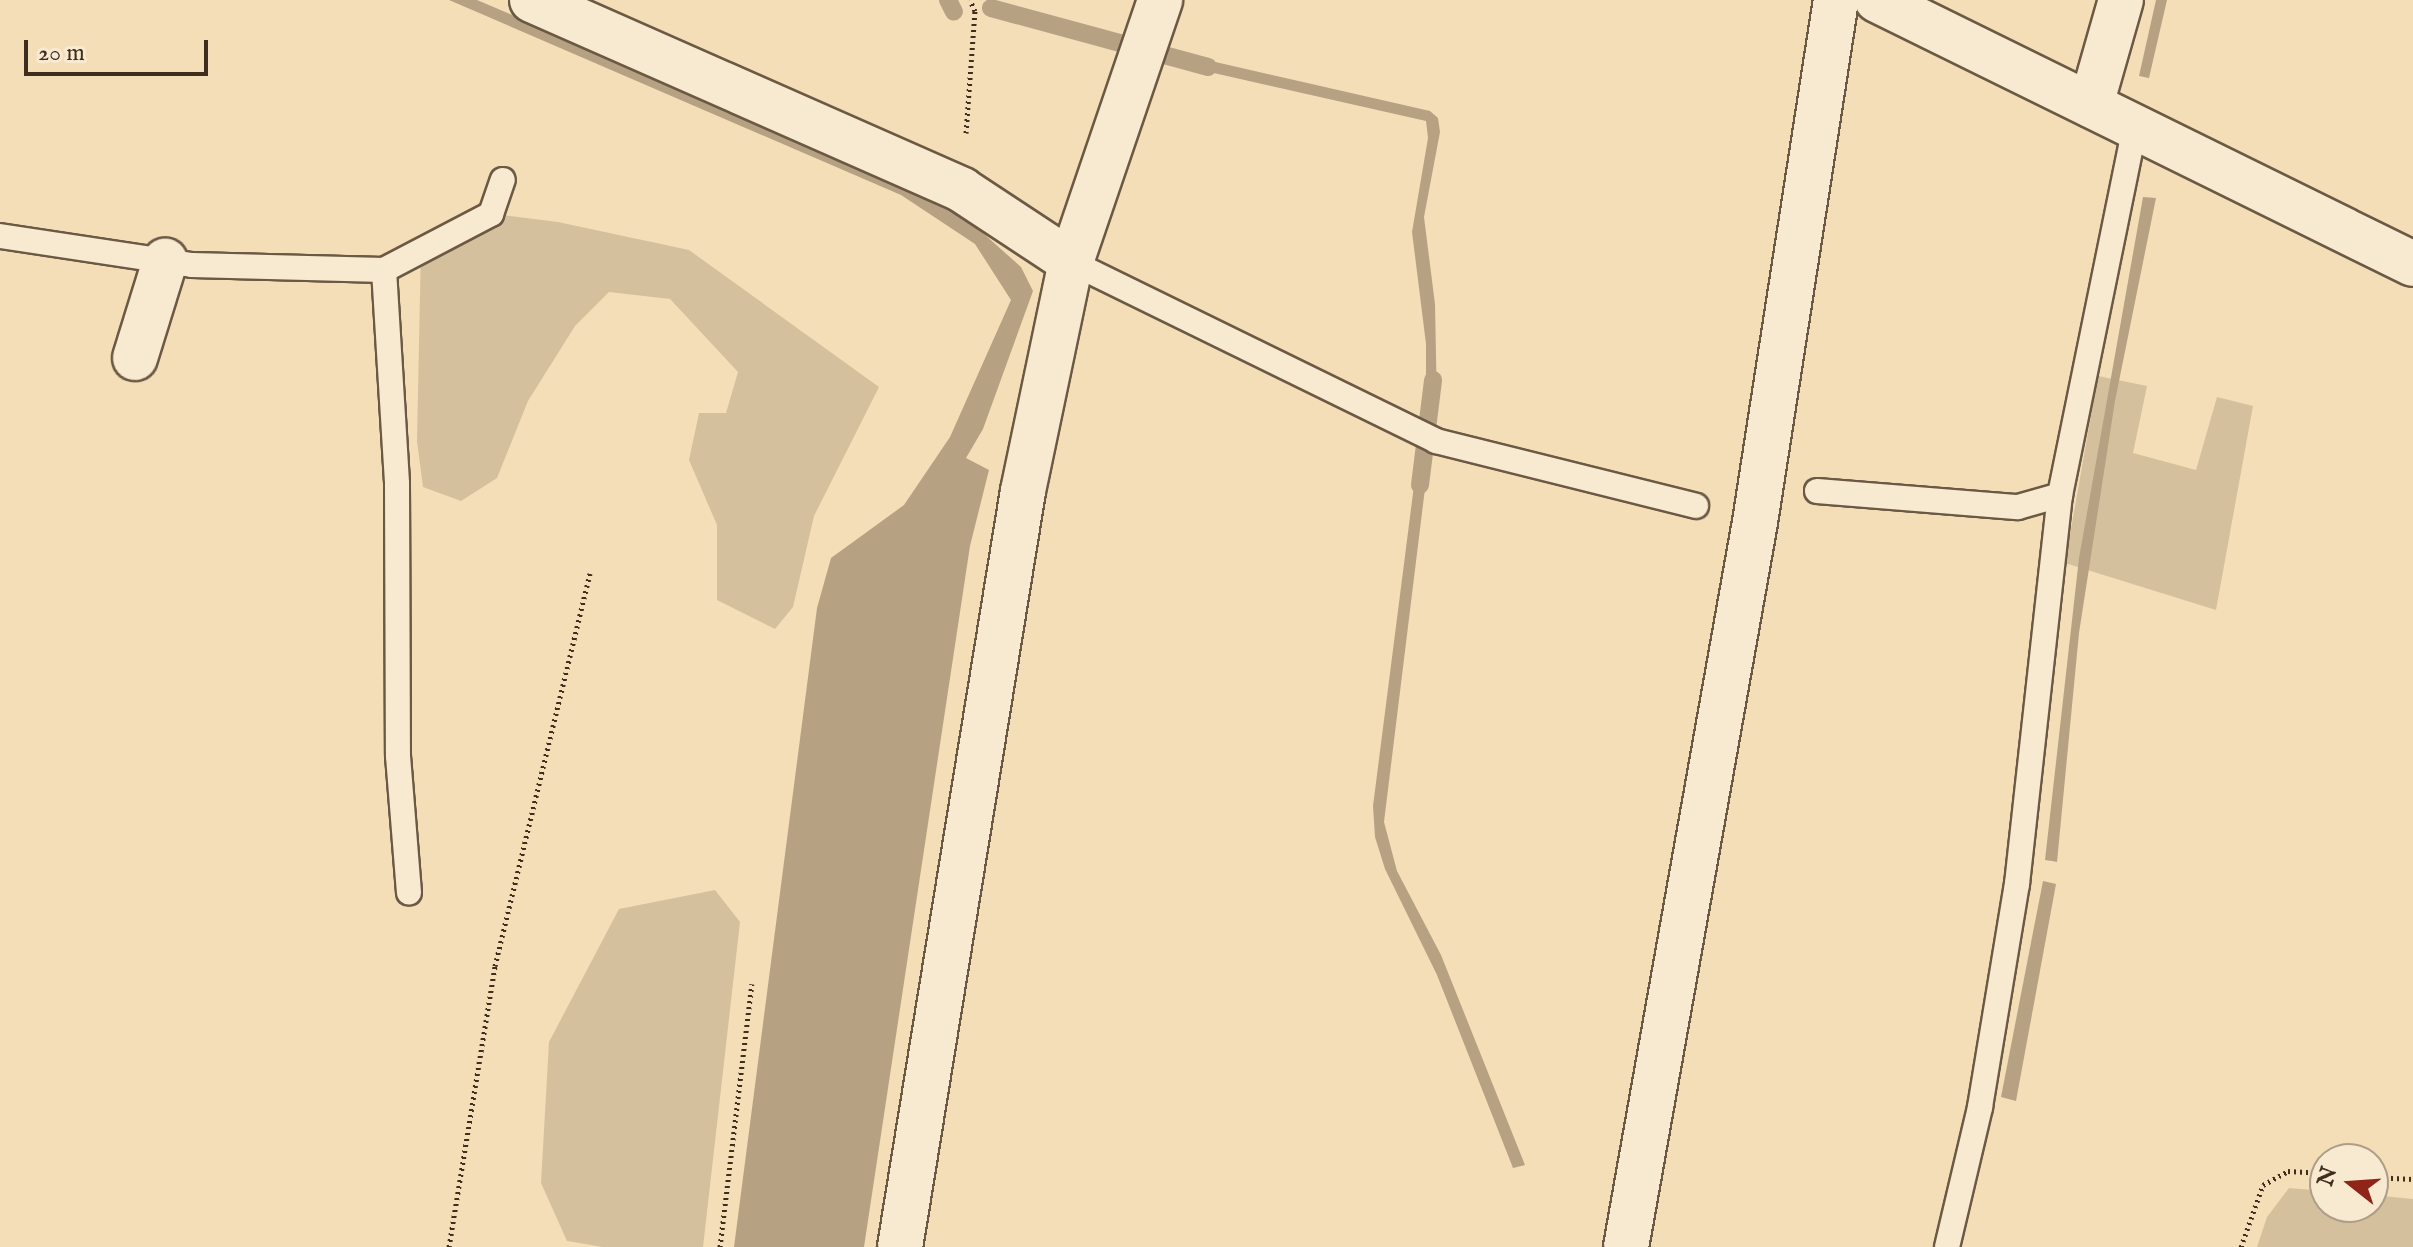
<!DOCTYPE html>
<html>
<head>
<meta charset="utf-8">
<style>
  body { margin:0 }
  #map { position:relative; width:2413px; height:1247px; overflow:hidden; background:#f4deb7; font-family:"IM FELL English",serif }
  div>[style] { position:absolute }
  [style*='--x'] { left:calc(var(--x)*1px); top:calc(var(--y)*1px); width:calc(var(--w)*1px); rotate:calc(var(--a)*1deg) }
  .green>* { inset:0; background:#d5c09d }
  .water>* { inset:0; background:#b6a283 }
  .stream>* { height:18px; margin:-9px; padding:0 9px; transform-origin:9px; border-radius:9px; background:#b6a283 }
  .path>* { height:5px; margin-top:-2.5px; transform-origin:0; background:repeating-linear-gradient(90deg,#3f2d1e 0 2px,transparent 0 6px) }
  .roads { filter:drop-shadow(2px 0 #6c5944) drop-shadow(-2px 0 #6c5944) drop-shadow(0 2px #6c5944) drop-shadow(0 -2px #6c5944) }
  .lane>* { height:24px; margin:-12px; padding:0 12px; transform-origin:12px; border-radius:12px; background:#f8ead0 }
  .street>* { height:44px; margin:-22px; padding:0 22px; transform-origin:22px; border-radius:22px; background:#f8ead0 }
  .secondary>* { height:44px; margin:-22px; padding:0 22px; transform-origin:22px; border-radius:22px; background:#f8ead0 }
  span { translate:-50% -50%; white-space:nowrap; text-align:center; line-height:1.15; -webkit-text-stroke:6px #f8ead0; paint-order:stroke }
  .north { position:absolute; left:2309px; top:1143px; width:80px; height:80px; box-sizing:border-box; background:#f8ead0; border:2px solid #ae9e89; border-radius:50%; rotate:287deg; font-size:22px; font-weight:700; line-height:32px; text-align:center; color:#3f2d1e }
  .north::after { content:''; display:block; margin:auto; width:28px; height:36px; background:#8f2418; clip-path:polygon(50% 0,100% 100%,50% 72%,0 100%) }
  .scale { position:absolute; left:24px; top:40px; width:184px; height:36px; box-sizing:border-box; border:4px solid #3f2d1e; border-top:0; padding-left:10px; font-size:24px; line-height:28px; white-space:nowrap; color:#3f2d1e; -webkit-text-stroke:6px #f8ead0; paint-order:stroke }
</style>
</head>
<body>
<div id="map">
  <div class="green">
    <div style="clip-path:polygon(469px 211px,558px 222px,689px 250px,879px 387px,814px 516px,793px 607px,775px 629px,717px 600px,717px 525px,689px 460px,699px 413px,726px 413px,738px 372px,670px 299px,609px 292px,575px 326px,528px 401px,497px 478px,461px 501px,423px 487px,417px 441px,421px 245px)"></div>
    <div style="clip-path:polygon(2098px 376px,2147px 386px,2133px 453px,2196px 470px,2217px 397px,2253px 406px,2216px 610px,2065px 563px)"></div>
    <div style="clip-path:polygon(715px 890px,740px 922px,703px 1247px,603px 1247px,567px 1241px,541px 1183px,549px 1042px,619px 909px)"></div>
    <div style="clip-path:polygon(2289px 1188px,2325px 1191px,2325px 1207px,2373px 1207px,2373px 1195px,2413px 1199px,2413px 1247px,2257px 1247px,2267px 1217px)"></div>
  </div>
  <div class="water">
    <div style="clip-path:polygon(449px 0,477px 0,897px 179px,975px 226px,1021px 267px,1033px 291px,983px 429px,966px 458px,989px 470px,970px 546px,864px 1247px,734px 1247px,817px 608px,831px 558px,904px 505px,950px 437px,1011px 300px,975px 244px,901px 195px)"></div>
    <div style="clip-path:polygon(2156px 0,2167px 0,2149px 78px,2139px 76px)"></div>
    <div style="clip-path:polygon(1185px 55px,1430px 111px,1438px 118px,1440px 132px,1424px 217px,1435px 304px,1437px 406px,1426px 403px,1426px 344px,1412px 232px,1428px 138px,1426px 121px,1183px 66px)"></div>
    <div style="clip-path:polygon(2143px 197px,2156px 198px,2115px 401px,2079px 633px,2057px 862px,2052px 861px,2045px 860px,2079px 558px)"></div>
    <div style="clip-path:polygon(1417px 462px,1428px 464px,1384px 822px,1397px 871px,1441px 955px,1525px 1165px,1513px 1168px,1437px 975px,1385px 869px,1375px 837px,1373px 806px)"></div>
    <div style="clip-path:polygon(2043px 881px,2056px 884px,2016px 1101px,2001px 1097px)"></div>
  </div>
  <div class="stream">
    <div style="--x:948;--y:0;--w:13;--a:63"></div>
    <div style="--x:991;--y:8;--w:225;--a:15.2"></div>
    <div style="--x:1420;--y:485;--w:106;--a:-82.9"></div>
  </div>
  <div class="path">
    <div style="--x:966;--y:133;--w:122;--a:-85.8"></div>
    <div style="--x:975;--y:11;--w:12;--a:-114"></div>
    <div style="--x:2373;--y:1177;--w:40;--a:2.9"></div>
    <div style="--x:449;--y:1247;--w:285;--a:-80.7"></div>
    <div style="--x:495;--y:966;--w:404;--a:-76.4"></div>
    <div style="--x:720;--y:1247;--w:265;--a:-83.1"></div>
    <div style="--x:2241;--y:1247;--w:66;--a:-70.5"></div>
    <div style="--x:2263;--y:1185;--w:29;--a:-29"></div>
    <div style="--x:2288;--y:1171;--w:37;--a:3"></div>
  </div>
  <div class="roads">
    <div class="lane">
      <div style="--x:0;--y:236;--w:194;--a:8.6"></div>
      <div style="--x:192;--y:265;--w:192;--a:1.5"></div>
      <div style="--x:384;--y:270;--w:121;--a:-27.6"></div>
      <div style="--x:491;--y:214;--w:36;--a:-71"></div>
      <div style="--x:1071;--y:262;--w:407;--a:26.1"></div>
      <div style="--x:1436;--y:441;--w:268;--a:14"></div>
      <div style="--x:384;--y:270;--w:214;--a:86.5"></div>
      <div style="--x:397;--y:484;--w:272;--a:89.8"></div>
      <div style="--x:398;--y:756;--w:137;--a:85.4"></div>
      <div style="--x:1817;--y:491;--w:202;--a:4.6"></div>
      <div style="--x:2018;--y:507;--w:44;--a:-15.9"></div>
      <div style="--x:1947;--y:1247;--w:144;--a:-76.7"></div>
      <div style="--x:1980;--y:1107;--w:226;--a:-80.6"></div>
      <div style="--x:2017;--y:884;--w:391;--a:-83.7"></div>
      <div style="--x:2060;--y:495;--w:376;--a:-78.5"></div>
    </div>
    <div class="street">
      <div style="--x:532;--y:0;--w:470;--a:23.8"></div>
      <div style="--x:962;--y:190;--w:131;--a:33.4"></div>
      <div style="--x:1877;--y:0;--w:597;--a:26.22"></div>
      <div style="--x:2091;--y:105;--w:109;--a:-74.1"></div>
      <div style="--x:135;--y:358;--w:102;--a:-72.8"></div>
      <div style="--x:900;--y:1247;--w:766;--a:-80.76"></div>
      <div style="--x:1023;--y:491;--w:234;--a:-78.2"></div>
      <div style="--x:1071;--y:262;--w:277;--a:-71.2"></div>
    </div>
    <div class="secondary">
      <div style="--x:1626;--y:1247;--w:736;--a:-79.91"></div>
      <div style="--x:1755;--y:522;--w:528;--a:-81.18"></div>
    </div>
  </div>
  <div class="north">N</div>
  <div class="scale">20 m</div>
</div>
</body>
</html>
